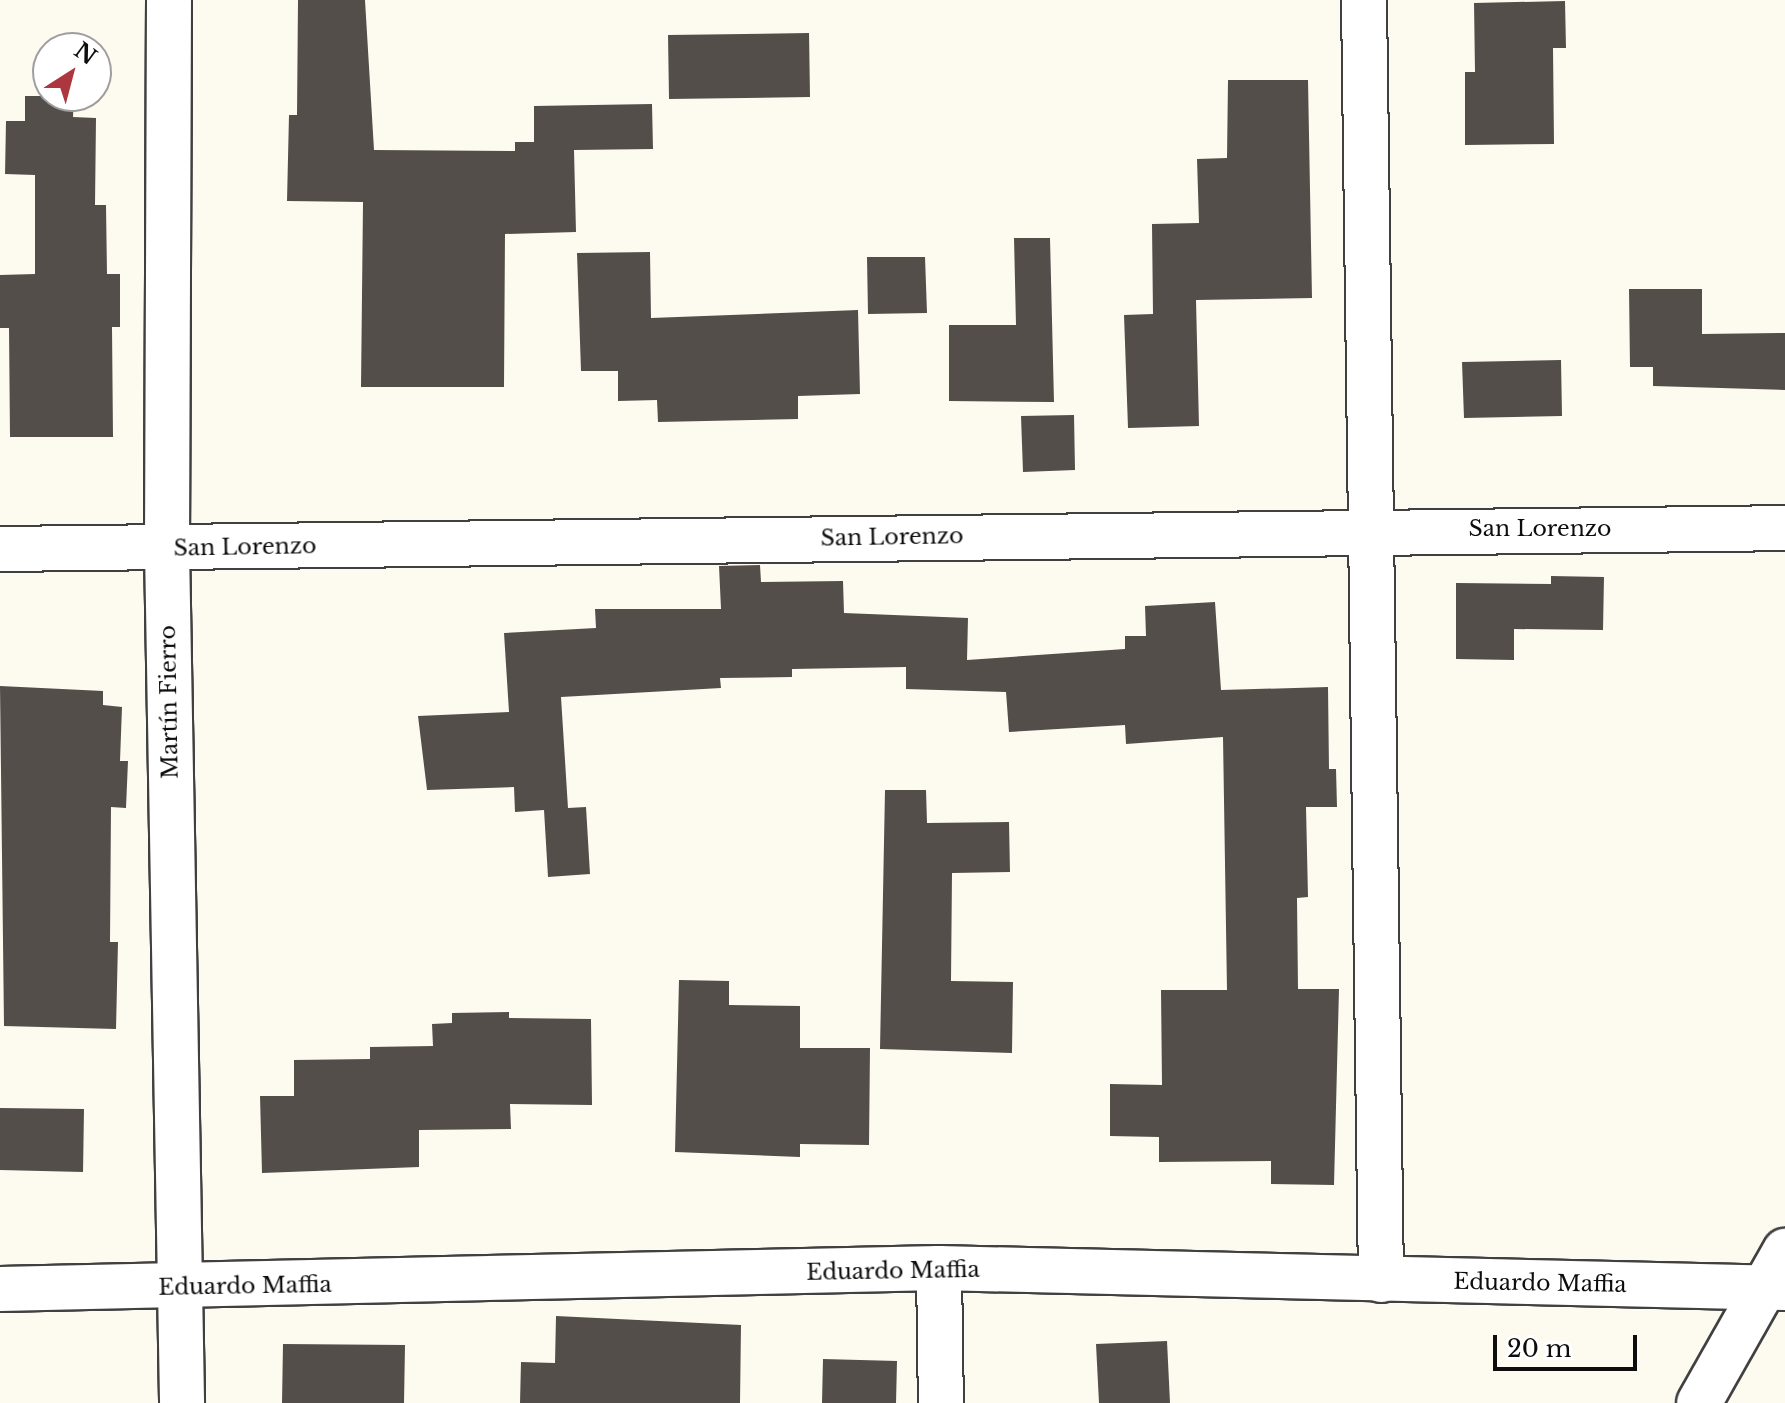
<!DOCTYPE html>
<html>
<head>
<meta charset="utf-8">
<style>
  body { margin:0 }
  #map { position:relative; width:1785px; height:1403px; overflow:hidden; background:#fdfaef; font-family:"Libre Baskerville",serif }
  div>[style] { position:absolute }
  [style*='--x'] { left:calc(var(--x)*1px); top:calc(var(--y)*1px); width:calc(var(--w)*1px); rotate:calc(var(--a)*1deg) }
  .building>* { inset:0; background:#544e4b }
  .roads { filter:drop-shadow(2px 0 #404040) drop-shadow(-2px 0 #404040) drop-shadow(0 2px #404040) drop-shadow(0 -2px #404040) }
  .street>* { height:44px; margin:-22px; padding:0 22px; transform-origin:22px; border-radius:22px; background:#fff }
  span { translate:-50% -50%; white-space:nowrap; text-align:center; line-height:1.15; -webkit-text-stroke:8px #fff; paint-order:stroke }
  .street-label { font-size:22px; color:#0d0d0d }
  .north { position:absolute; left:32px; top:32px; width:80px; height:80px; box-sizing:border-box; background:#fff; border:2px solid #9e9e9e; border-radius:50%; rotate:36deg; font-size:22px; font-weight:700; line-height:32px; text-align:center; color:#0d0d0d }
  .north::after { content:''; display:block; margin:auto; width:28px; height:36px; background:#ac373e; clip-path:polygon(50% 0,100% 100%,50% 72%,0 100%) }
  .scale { position:absolute; left:1493px; top:1335px; width:144px; height:36px; box-sizing:border-box; border:4px solid #0d0d0d; border-top:0; padding-left:10px; font-size:24px; line-height:28px; white-space:nowrap; color:#0d0d0d; -webkit-text-stroke:6px #fff; paint-order:stroke }
</style>
</head>
<body>
<div id="map">
  <div class="building">
    <div style="clip-path:polygon(298px 0,365px 0,374px 150px,515px 151px,515px 142px,534px 142px,534px 106px,652px 104px,653px 149px,574px 150px,576px 232px,505px 234px,504px 387px,361px 387px,363px 202px,287px 201px,289px 115px,297px 115px)"></div>
    <div style="clip-path:polygon(1565px 1px,1566px 48px,1553px 48px,1554px 144px,1465px 145px,1465px 72px,1475px 72px,1474px 3px)"></div>
    <div style="clip-path:polygon(809px 33px,810px 97px,669px 99px,668px 35px)"></div>
    <div style="clip-path:polygon(1228px 80px,1308px 80px,1312px 298px,1196px 300px,1199px 426px,1128px 428px,1124px 315px,1153px 314px,1152px 224px,1199px 223px,1197px 159px,1227px 158px)"></div>
    <div style="clip-path:polygon(25px 96px,74px 96px,73px 117px,96px 118px,95px 205px,106px 205px,107px 274px,120px 274px,120px 327px,112px 327px,113px 437px,10px 437px,9px 328px,0 328px,0 275px,35px 274px,35px 175px,5px 174px,6px 121px,25px 121px)"></div>
    <div style="clip-path:polygon(1014px 238px,1050px 238px,1054px 402px,949px 401px,949px 325px,1016px 325px)"></div>
    <div style="clip-path:polygon(650px 252px,651px 318px,858px 310px,860px 394px,798px 396px,798px 419px,658px 422px,657px 400px,618px 401px,618px 371px,581px 371px,577px 253px)"></div>
    <div style="clip-path:polygon(867px 257px,925px 257px,927px 313px,868px 314px)"></div>
    <div style="clip-path:polygon(1629px 289px,1702px 289px,1702px 334px,1785px 333px,1785px 390px,1653px 386px,1653px 367px,1630px 367px)"></div>
    <div style="clip-path:polygon(1561px 360px,1562px 416px,1464px 418px,1462px 362px)"></div>
    <div style="clip-path:polygon(1074px 415px,1075px 470px,1023px 472px,1021px 416px)"></div>
    <div style="clip-path:polygon(760px 565px,761px 582px,843px 581px,844px 613px,968px 618px,967px 660px,1125px 649px,1125px 636px,1146px 636px,1145px 606px,1215px 602px,1221px 690px,1328px 687px,1329px 769px,1336px 769px,1337px 807px,1306px 807px,1308px 897px,1297px 898px,1298px 989px,1339px 989px,1334px 1185px,1271px 1184px,1271px 1161px,1159px 1162px,1159px 1137px,1110px 1136px,1110px 1084px,1162px 1085px,1161px 990px,1227px 990px,1223px 737px,1126px 744px,1125px 725px,1009px 732px,1006px 692px,906px 689px,906px 667px,792px 669px,792px 677px,720px 678px,721px 688px,561px 697px,568px 808px,586px 807px,590px 874px,548px 877px,544px 810px,515px 812px,514px 787px,427px 790px,418px 716px,509px 712px,504px 633px,596px 628px,595px 609px,721px 609px,719px 566px)"></div>
    <div style="clip-path:polygon(1551px 576px,1604px 577px,1603px 630px,1514px 629px,1514px 660px,1456px 659px,1456px 583px,1551px 584px)"></div>
    <div style="clip-path:polygon(0 686px,103px 691px,103px 705px,122px 707px,120px 761px,128px 761px,126px 808px,111px 807px,110px 942px,118px 942px,116px 1029px,4px 1026px)"></div>
    <div style="clip-path:polygon(885px 790px,926px 790px,927px 823px,1009px 822px,1010px 872px,952px 873px,951px 981px,1013px 982px,1012px 1053px,880px 1049px)"></div>
    <div style="clip-path:polygon(679px 980px,729px 981px,729px 1005px,800px 1006px,800px 1048px,870px 1048px,869px 1145px,800px 1144px,800px 1157px,675px 1152px)"></div>
    <div style="clip-path:polygon(509px 1012px,509px 1018px,591px 1019px,592px 1105px,510px 1104px,511px 1129px,419px 1130px,419px 1167px,262px 1173px,260px 1096px,294px 1096px,294px 1060px,370px 1059px,370px 1047px,433px 1046px,432px 1024px,452px 1023px,452px 1013px)"></div>
    <div style="clip-path:polygon(0 1108px,84px 1109px,83px 1172px,0 1170px)"></div>
    <div style="clip-path:polygon(556px 1316px,741px 1325px,740px 1403px,520px 1403px,521px 1362px,555px 1363px)"></div>
    <div style="clip-path:polygon(1167px 1341px,1170px 1403px,1099px 1403px,1096px 1344px)"></div>
    <div style="clip-path:polygon(283px 1344px,405px 1345px,404px 1403px,282px 1403px)"></div>
    <div style="clip-path:polygon(823px 1359px,897px 1361px,896px 1403px,822px 1403px)"></div>
  </div>
  <div class="roads">
    <div class="street">
      <div style="--x:169;--y:0;--w:549;--a:90.21"></div>
      <div style="--x:167;--y:549;--w:854;--a:88.99"></div>
      <div style="--x:1364;--y:0;--w:1280;--a:89.24"></div>
      <div style="--x:0;--y:549;--w:1785;--a:-0.67"></div>
      <div style="--x:939;--y:1268;--w:135;--a:89.2"></div>
      <div style="--x:0;--y:1289;--w:939;--a:-1.28"></div>
      <div style="--x:939;--y:1268;--w:846;--a:1.35"></div>
      <div style="--x:1699;--y:1403;--w:175;--a:-60.5"></div>
    </div>
  </div>
  <div class="street-label">
    <span style="left:1540px;top:529px">San Lorenzo</span>
    <span style="left:892px;top:537px;rotate:-1deg">San Lorenzo</span>
    <span style="left:245px;top:547px;rotate:-1deg">San Lorenzo</span>
    <span style="left:169px;top:702px;rotate:-91deg">Martín Fierro</span>
    <span style="left:893px;top:1271px;rotate:-1deg">Eduardo Maffia</span>
    <span style="left:1540px;top:1283px;rotate:1deg">Eduardo Maffia</span>
    <span style="left:245px;top:1286px;rotate:-1deg">Eduardo Maffia</span>
  </div>
  <div class="north">N</div>
  <div class="scale">20 m</div>
</div>
</body>
</html>
